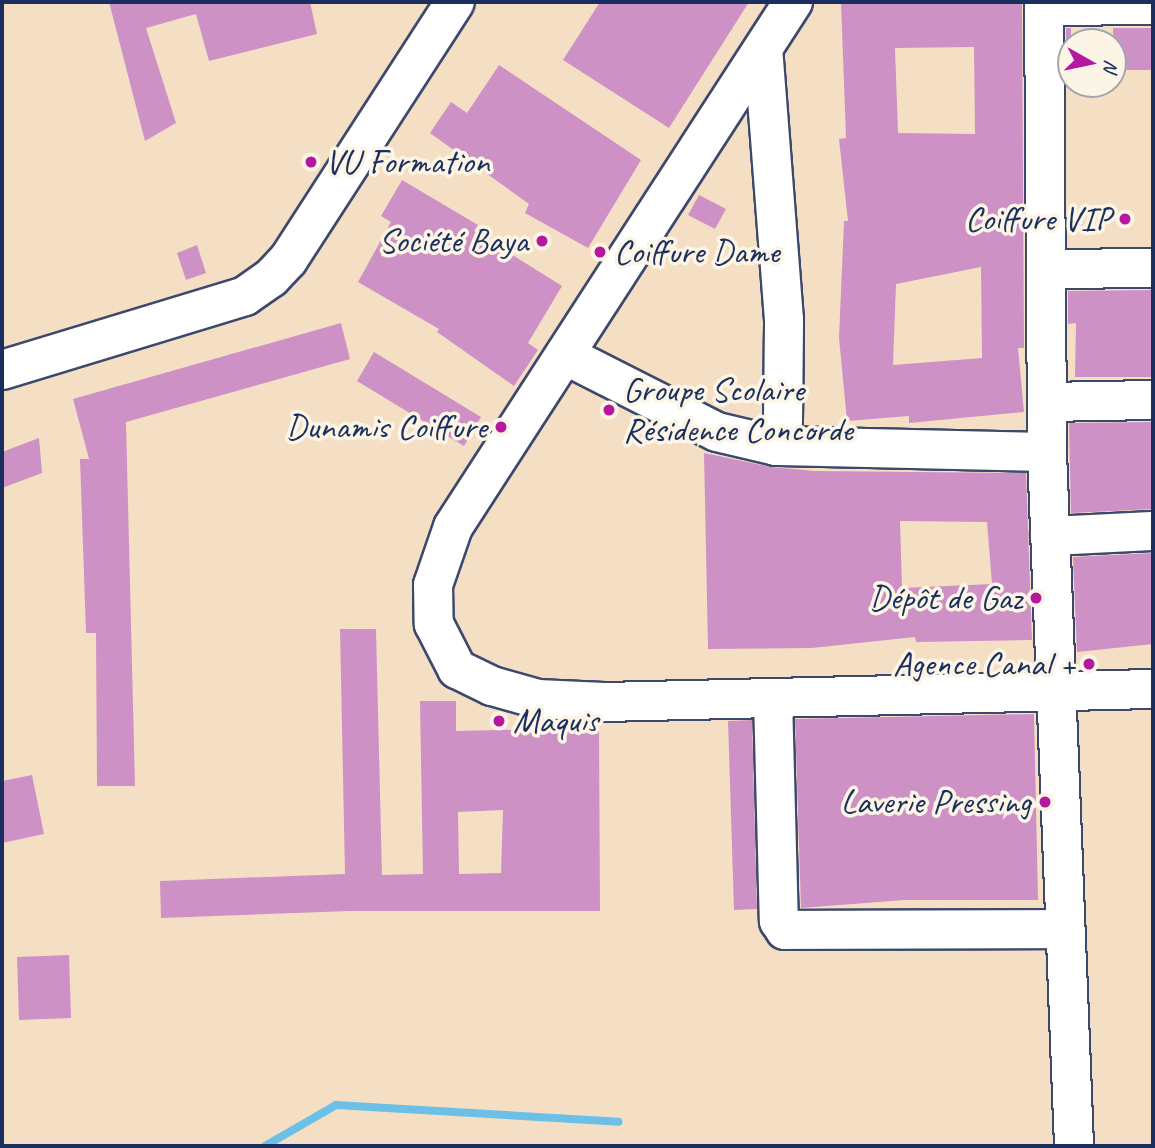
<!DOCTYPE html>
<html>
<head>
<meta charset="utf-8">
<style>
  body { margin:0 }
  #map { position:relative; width:1155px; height:1148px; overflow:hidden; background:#f5dfc4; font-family:Caveat,sans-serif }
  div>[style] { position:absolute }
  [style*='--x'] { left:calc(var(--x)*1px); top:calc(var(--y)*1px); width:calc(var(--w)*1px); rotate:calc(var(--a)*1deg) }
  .stream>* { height:8px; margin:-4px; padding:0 4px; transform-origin:4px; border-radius:4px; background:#6cc0e8 }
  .building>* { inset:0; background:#cd91c6 }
  .roads { filter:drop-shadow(2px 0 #3c496d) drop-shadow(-2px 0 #3c496d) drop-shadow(0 2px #3c496d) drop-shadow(0 -2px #3c496d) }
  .minor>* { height:38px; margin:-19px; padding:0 19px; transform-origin:19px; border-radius:19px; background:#fff }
  .dots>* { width:19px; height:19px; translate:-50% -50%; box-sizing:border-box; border:4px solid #fcf5e5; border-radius:50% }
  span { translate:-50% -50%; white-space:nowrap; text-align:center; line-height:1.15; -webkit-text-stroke:7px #fcf5e5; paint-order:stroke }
  .poi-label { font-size:35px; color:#1b2f5e }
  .left { translate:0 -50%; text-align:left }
  .right { translate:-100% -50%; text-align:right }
  .frame { position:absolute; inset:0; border:4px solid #1b2f5e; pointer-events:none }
  .north { position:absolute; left:1057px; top:28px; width:70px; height:70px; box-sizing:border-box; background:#fcf5e5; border:2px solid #a2a6af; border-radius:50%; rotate:99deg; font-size:19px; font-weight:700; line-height:28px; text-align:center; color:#1b2f5e }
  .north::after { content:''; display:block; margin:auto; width:24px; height:32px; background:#b5179e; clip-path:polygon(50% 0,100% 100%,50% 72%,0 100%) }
</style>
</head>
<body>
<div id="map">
  <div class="stream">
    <div style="--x:265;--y:1146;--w:82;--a:-30"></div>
    <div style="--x:336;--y:1105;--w:283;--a:3.4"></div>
  </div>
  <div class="building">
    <div style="clip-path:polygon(109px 2px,310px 2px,317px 34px,209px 61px,196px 14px,146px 28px,176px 123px,145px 141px)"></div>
    <div style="clip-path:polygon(600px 2px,749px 2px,669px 128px,563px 60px)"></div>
    <div style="clip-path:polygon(evenodd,841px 2px,1022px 2px,1024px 348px,1018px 348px,1024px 412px,909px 423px,909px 416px,847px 421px,839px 338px,844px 221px,848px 221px,839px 139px,846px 138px,841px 2px,974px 47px,975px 134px,898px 133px,895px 48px,974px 47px,841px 2px,981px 267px,982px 358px,893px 365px,896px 284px,981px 267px)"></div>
    <div style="clip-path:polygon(1066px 28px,1071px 28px,1071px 70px,1066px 70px)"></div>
    <div style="clip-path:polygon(1113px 28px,1153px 28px,1153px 70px,1113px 70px)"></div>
    <div style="clip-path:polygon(499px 65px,641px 160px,588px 248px,525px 213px,529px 204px,430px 133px,451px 102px,467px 113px)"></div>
    <div style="clip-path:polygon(402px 180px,478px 225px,474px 231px,562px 286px,528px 343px,538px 350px,514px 386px,437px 332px,439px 329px,358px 282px,391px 222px,381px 216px)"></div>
    <div style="clip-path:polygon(699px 195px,726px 209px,715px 229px,688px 215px)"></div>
    <div style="clip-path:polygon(197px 245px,206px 273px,186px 280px,177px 253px)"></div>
    <div style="clip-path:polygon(1153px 290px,1153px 377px,1075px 377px,1076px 323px,1068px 324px,1068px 291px)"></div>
    <div style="clip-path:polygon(341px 323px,350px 359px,126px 422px,135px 786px,97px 786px,96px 633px,86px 633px,80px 459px,89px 459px,73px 399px)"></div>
    <div style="clip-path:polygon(374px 352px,481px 417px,464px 446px,357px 381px)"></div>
    <div style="clip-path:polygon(1153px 422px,1153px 509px,1071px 513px,1069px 423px)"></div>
    <div style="clip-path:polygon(39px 438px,42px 473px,2px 488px,2px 452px)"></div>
    <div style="clip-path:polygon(evenodd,704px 453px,771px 467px,815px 471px,1026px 473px,1032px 640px,916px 642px,915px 637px,812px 648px,708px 649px,704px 453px,900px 521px,987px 522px,992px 584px,902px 588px,900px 521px)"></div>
    <div style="clip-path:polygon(1153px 553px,1153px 644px,1077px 652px,1073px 557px)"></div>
    <div style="clip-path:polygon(evenodd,340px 629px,376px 629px,382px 875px,423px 874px,420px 701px,456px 701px,456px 731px,599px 728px,600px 911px,349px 911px,161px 918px,160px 881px,345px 874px,340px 629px,503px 810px,501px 873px,459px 874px,458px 812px,503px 810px)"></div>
    <div style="clip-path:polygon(1034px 714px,1038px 900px,904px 900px,801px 908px,795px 719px)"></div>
    <div style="clip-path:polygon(752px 720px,757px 909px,734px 910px,728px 721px)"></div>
    <div style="clip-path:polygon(32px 775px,44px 834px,2px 843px,2px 781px)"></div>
    <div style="clip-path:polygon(69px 955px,71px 1018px,19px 1020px,17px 957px)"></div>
  </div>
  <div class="roads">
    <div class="minor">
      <div style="--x:793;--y:2;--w:625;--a:122.93"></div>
      <div style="--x:453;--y:527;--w:61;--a:109"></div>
      <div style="--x:433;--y:585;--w:39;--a:89"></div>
      <div style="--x:434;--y:624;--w:51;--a:62.9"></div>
      <div style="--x:457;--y:669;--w:39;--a:26"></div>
      <div style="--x:492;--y:686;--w:48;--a:15.8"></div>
      <div style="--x:538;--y:699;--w:66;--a:2.6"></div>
      <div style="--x:604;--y:702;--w:549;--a:-1.36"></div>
      <div style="--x:1044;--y:2;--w:450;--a:89.6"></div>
      <div style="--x:1047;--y:452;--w:695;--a:87.77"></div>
      <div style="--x:1044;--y:6;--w:109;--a:-0.5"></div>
      <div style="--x:1046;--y:269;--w:107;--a:-0.5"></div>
      <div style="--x:565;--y:355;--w:170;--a:26.9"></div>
      <div style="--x:717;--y:432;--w:61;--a:13.3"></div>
      <div style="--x:776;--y:446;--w:27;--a:-75"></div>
      <div style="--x:783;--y:420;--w:100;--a:-89.4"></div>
      <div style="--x:784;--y:320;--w:272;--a:-94.4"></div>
      <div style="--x:2;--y:370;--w:254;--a:-16.9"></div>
      <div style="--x:245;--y:296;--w:32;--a:-35"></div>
      <div style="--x:271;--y:278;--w:25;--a:-47"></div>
      <div style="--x:288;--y:260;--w:307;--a:-57.1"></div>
      <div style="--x:1047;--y:402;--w:106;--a:-1.1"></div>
      <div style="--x:776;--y:446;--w:271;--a:1.3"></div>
      <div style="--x:1050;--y:536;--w:103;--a:-2.8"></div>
      <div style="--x:773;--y:698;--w:223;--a:88.5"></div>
      <div style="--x:779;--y:921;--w:11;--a:56"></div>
      <div style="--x:785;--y:930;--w:279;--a:-0.2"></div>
    </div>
  </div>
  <div class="dots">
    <div style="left:311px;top:162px;background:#b5179e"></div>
    <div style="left:1125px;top:219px;background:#b5179e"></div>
    <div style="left:542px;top:241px;background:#b5179e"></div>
    <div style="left:600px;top:252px;background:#b5179e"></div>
    <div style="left:609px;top:410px;background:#b5179e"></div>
    <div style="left:501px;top:427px;background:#b5179e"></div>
    <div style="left:1036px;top:598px;background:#b5179e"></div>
    <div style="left:1089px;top:664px;background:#b5179e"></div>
    <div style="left:499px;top:721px;background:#b5179e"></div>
    <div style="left:1045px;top:802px;background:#b5179e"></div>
  </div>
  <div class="poi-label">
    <span class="left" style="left:325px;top:162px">VU Formation</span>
    <span class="right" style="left:1111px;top:219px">Coiffure VIP</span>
    <span class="right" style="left:528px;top:241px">Société Baya</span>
    <span class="left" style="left:614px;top:252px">Coiffure Dame</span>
    <span class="left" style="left:623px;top:410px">Groupe Scolaire<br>Résidence Concorde</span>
    <span class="right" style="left:487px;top:427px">Dunamis Coiffure</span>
    <span class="right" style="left:1022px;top:598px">Dépôt de Gaz</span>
    <span class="right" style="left:1075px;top:664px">Agence Canal +</span>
    <span class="left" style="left:513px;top:721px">Maquis</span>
    <span class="right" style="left:1031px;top:802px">Laverie Pressing</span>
  </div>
  <div class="frame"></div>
  <div class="north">N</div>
</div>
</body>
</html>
